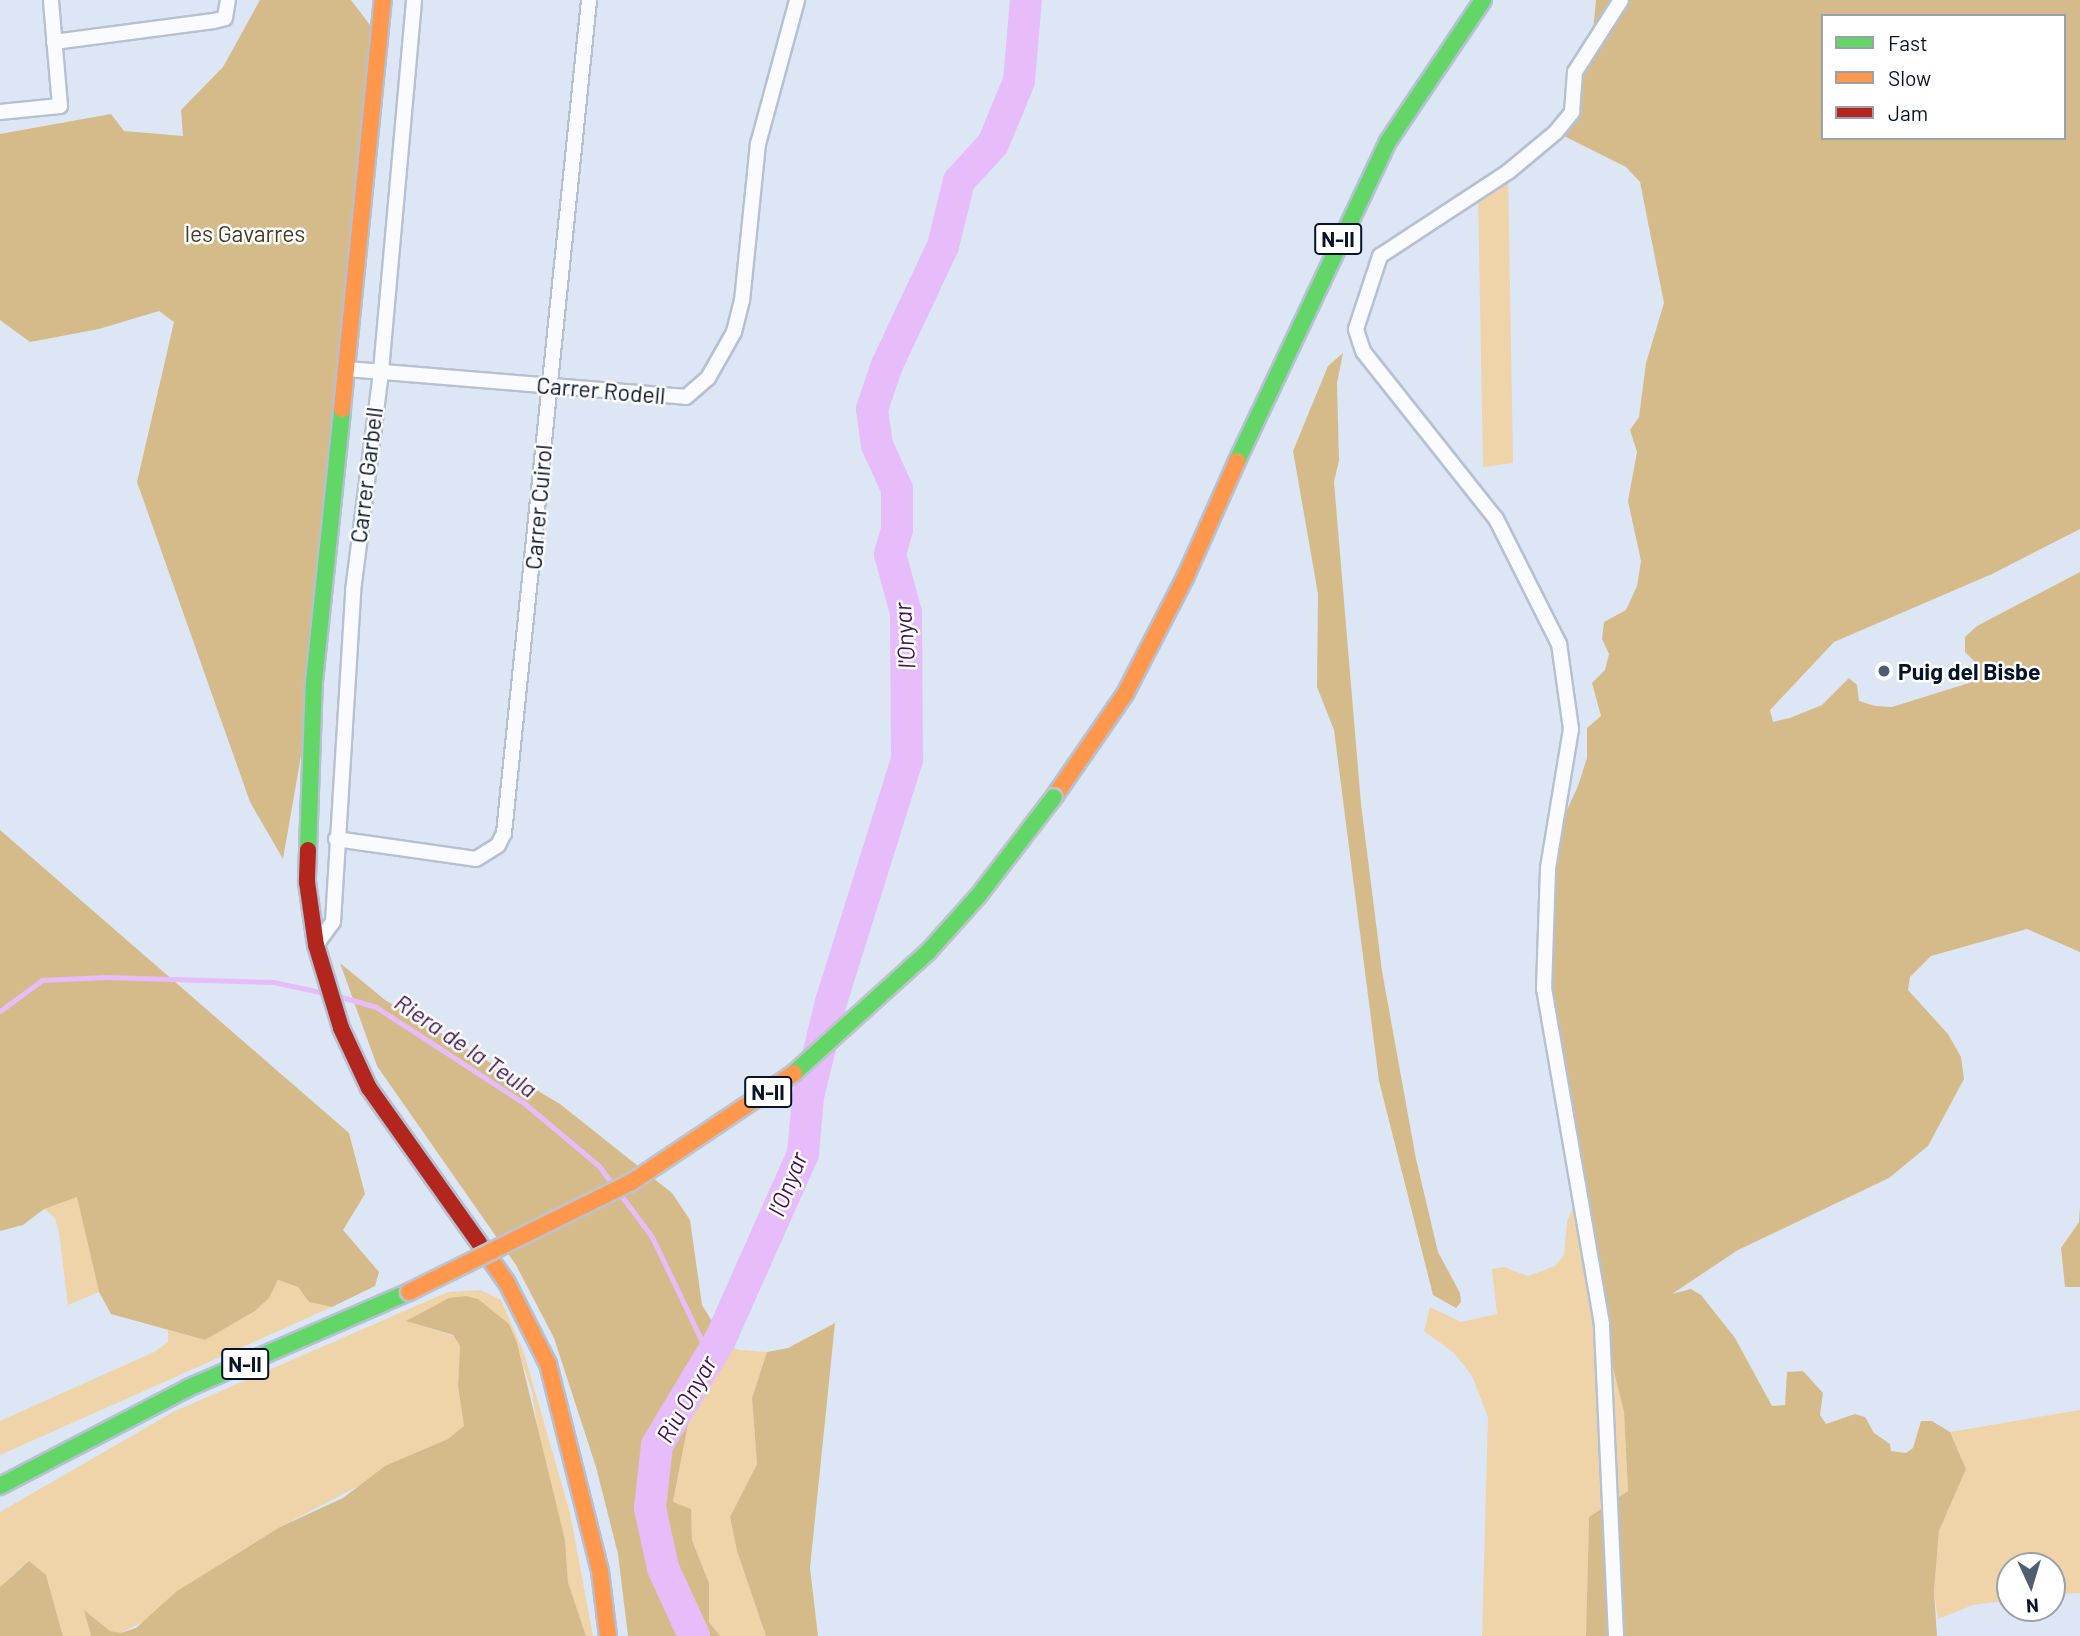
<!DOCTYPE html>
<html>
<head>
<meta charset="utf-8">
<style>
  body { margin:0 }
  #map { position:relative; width:2080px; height:1636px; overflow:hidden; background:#dde6f5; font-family:Barlow,sans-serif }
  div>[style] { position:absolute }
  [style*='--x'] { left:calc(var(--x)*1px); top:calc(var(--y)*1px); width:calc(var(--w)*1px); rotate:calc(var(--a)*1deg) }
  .green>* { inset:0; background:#eed4a8 }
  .forest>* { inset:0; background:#d5bb8a }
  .stream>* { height:5px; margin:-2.5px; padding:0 2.5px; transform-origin:2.5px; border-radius:2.5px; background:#e6bdfa }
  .river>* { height:32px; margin:-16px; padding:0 16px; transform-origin:16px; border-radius:16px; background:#e6bdfa }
  .roads { filter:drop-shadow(2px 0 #b5c1d3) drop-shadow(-2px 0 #b5c1d3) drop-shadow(0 2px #b5c1d3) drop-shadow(0 -2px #b5c1d3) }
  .street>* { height:14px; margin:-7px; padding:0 7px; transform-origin:7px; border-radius:7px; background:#fafbfe }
  .fast>* { height:16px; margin:-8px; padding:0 8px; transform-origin:8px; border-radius:8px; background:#63d668 }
  .slow>* { height:16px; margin:-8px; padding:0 8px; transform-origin:8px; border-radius:8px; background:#ff974d }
  .jam>* { height:16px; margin:-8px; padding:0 8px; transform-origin:8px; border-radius:8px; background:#b3261e }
  .bridges { filter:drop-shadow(2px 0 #bdc3cc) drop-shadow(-2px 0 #bdc3cc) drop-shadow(0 2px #bdc3cc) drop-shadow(0 -2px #bdc3cc) }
  .fast-bridge>* { height:16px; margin:-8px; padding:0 8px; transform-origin:8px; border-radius:8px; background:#63d668 }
  .slow-bridge>* { height:16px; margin:-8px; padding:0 8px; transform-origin:8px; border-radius:8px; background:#ff974d }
  .dots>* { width:19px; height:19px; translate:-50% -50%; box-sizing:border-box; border:4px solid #fff; border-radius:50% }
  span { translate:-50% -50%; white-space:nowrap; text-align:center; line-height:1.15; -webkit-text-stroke:5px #fff; paint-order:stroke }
  .shield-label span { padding:2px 5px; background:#fff; border:2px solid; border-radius:5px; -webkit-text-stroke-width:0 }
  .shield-label { font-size:21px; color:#06142b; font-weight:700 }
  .park-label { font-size:23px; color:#473a25 }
  .street-label { font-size:23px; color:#06142b }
  .poi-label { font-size:23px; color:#06142b; font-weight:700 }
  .left { translate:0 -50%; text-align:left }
  .water-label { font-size:24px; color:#441151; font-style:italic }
  .legend { position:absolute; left:1821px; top:14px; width:245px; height:126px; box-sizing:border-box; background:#fff; border:2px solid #9ba1aa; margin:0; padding:9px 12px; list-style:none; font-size:21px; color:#06142b }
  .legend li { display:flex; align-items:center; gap:14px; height:35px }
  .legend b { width:35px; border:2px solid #9ba1aa }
  .north { position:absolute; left:1996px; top:1552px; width:70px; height:70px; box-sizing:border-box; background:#fff; border:2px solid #9ba1aa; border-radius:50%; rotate:176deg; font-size:19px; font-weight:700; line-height:28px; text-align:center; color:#06142b }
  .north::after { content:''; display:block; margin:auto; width:24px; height:32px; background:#515e72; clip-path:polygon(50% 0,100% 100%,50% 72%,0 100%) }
</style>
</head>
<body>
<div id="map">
  <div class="green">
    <div style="clip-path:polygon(1508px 172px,1513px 463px,1483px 467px,1478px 191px)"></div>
    <div style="clip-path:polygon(1578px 1194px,1602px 1324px,1624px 1412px,1628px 1491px,1589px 1517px,1586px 1636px,1482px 1636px,1488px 1417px,1472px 1376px,1454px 1353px,1424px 1331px,1430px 1307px,1461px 1322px,1497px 1314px,1492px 1269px,1504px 1267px,1528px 1276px,1555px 1266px,1564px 1255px,1567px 1222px)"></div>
    <div style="clip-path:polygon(77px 1196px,99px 1292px,68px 1305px,59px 1233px,55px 1218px,44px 1209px)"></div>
    <div style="clip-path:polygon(278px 1280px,298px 1287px,309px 1302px,332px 1307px,0 1455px,0 1421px,154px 1352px,168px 1342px,168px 1330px,205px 1340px,255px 1311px,269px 1298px)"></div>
    <div style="clip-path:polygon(481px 1290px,501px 1300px,524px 1353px,570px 1513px,593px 1636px,586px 1636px,568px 1582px,565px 1540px,542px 1459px,532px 1392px,509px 1324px,449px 1298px,407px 1321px,453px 1336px,460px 1346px,458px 1386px,464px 1426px,448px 1439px,280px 1527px,177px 1591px,148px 1619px,121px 1633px,110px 1631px,85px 1611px,91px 1636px,63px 1636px,46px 1575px,21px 1567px,0 1587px,0 1512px,175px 1411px,448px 1292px)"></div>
    <div style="clip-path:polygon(726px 1344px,739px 1350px,767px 1352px,752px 1398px,757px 1464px,730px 1517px,737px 1551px,766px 1636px,720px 1636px,709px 1622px,709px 1583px,692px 1540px,691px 1510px,673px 1503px,691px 1409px)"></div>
    <div style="clip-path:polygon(2080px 1410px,2080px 1593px,2052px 1594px,2052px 1566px,2010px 1566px,2010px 1600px,1973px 1605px,1938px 1619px,1934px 1592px,1939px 1531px,1966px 1469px,1950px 1432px)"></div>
  </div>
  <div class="forest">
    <div style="clip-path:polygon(260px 0,351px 0,379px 37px,314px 682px,283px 859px,250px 802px,137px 482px,174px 322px,159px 311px,99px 329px,30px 342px,0 320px,0 134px,111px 114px,124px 131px,183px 136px,181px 110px,223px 67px)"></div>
    <div style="clip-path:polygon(evenodd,1596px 0,2080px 0,2080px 529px,1992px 574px,1834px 642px,1770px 710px,1773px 722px,1790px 718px,1822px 705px,1849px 678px,1857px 685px,1859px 701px,1875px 706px,1892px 707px,1972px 682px,1975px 662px,1965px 652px,1965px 637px,1977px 626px,2080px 572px,2080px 952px,2027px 929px,1931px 956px,1910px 977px,1908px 990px,1948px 1034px,1961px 1057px,1964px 1079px,1928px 1146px,1889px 1178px,1738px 1250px,1672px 1294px,1691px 1289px,1701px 1295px,1735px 1338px,1772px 1406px,1785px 1405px,1787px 1372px,1803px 1371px,1823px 1393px,1820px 1415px,1826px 1424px,1855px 1414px,1865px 1417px,1874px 1433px,1890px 1444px,1891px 1451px,1906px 1453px,1913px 1448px,1921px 1421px,1932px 1421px,1950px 1432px,1966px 1469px,1939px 1531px,1934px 1591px,1937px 1636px,1586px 1636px,1589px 1517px,1628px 1491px,1624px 1412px,1602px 1324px,1548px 1034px,1554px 838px,1578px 786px,1587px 758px,1587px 728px,1601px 716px,1592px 683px,1605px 670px,1609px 654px,1602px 639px,1604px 622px,1626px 610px,1637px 586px,1641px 561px,1628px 501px,1637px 452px,1630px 430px,1639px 417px,1646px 363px,1664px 303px,1640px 182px,1626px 167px,1556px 132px,1574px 97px,1592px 42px,1596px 0,1823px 16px,2064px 16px,2064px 138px,1823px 138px,1823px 16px)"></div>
    <div style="clip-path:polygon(1343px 353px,1337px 383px,1339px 460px,1334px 482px,1361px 804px,1382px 971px,1416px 1159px,1438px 1252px,1460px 1293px,1461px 1302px,1456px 1308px,1433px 1295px,1379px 1081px,1334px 730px,1317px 687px,1318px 594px,1293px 451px,1328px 366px)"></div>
    <div style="clip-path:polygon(0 830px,349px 1133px,365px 1194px,343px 1230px,379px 1272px,375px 1286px,332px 1307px,309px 1302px,298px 1287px,278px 1280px,269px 1298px,255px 1311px,205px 1340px,111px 1314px,99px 1292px,77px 1197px,44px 1209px,23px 1225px,0 1231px)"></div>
    <div style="clip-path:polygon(340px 963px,385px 1000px,560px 1104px,672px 1193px,690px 1220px,702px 1305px,726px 1344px,691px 1409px,673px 1502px,691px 1509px,692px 1540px,709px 1583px,709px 1622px,720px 1636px,628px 1636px,618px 1554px,596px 1467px,554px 1338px,516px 1265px,377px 1066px)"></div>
    <div style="clip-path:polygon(2080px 1206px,2080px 1287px,2065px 1287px,2061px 1248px,2079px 1222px)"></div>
    <div style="clip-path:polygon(466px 1296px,478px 1299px,509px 1324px,517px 1343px,565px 1540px,568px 1582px,586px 1636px,91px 1636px,84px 1610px,110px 1631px,121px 1633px,136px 1628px,177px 1591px,280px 1527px,343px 1498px,385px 1466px,448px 1439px,464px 1426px,458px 1386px,460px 1346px,453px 1335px,406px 1321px,449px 1298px)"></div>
    <div style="clip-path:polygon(835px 1323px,810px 1568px,818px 1636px,766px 1636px,737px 1551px,730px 1517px,757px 1464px,752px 1398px,767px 1352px,788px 1348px)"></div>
    <div style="clip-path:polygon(29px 1561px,46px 1575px,63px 1636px,0 1636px,0 1587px)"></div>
  </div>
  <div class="stream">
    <div style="--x:338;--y:996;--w:40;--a:16"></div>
    <div style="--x:376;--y:1007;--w:176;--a:33"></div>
    <div style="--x:524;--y:1103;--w:98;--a:40"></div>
    <div style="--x:599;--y:1166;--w:22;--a:54"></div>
    <div style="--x:0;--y:1011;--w:52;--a:-36.4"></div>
    <div style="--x:42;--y:980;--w:63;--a:-2.7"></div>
    <div style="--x:105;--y:977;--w:168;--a:1.7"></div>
    <div style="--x:273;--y:982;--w:53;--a:11.9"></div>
    <div style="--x:620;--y:1194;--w:54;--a:53.3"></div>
    <div style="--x:652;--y:1237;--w:134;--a:64.4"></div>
  </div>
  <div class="river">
    <div style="--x:694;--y:1636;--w:75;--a:-114.5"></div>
    <div style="--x:663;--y:1568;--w:61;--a:-102.2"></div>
    <div style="--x:650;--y:1508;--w:63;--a:-83.7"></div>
    <div style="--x:657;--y:1445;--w:122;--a:-59"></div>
    <div style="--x:720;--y:1340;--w:204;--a:-66"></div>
    <div style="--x:803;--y:1154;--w:57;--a:-85"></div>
    <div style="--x:808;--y:1097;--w:98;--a:-76.4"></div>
    <div style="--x:831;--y:1002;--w:255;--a:-72.6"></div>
    <div style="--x:907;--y:759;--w:146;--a:-90.4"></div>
    <div style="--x:906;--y:613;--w:61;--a:-105.2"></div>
    <div style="--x:890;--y:554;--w:26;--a:-74"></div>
    <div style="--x:897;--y:529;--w:40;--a:-90"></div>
    <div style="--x:897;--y:489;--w:48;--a:-114.4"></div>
    <div style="--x:877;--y:445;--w:36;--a:-98"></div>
    <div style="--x:872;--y:409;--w:46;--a:-71.2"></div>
    <div style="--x:887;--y:365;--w:132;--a:-64.8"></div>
    <div style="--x:943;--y:246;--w:67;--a:-76.2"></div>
    <div style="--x:959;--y:181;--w:50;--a:-47.4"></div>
    <div style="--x:993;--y:144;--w:68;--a:-67.6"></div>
    <div style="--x:1019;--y:81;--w:81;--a:-85.1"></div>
  </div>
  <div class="roads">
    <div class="street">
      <div style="--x:54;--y:42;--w:161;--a:-7.5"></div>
      <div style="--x:214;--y:21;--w:11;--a:-15"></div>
      <div style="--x:225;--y:18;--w:18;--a:-81"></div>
      <div style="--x:0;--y:112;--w:60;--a:-5.7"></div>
      <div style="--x:60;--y:106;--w:106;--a:-94.9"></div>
      <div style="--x:347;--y:369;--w:340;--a:4.7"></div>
      <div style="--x:686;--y:397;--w:29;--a:-41"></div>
      <div style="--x:708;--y:378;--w:53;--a:-60.5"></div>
      <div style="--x:734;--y:332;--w:32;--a:-76"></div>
      <div style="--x:742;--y:301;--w:158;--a:-84.2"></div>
      <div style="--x:758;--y:144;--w:149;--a:-74.8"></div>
      <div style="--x:336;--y:839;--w:141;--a:8.1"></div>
      <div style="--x:476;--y:859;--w:26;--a:-32"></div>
      <div style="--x:498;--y:845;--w:13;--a:-63"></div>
      <div style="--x:504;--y:833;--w:837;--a:-84.17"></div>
      <div style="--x:316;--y:945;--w:29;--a:-54"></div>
      <div style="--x:333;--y:922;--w:332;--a:-86.5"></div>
      <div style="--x:353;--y:591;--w:222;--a:-82.7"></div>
      <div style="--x:381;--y:371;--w:372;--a:-84.9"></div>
      <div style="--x:1616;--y:1636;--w:312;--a:-92.6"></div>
      <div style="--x:1602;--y:1324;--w:340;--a:-99.8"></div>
      <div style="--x:1544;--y:989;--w:121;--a:-88.1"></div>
      <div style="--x:1548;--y:868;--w:141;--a:-80.6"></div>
      <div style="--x:1571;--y:729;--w:86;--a:-98"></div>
      <div style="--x:1559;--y:644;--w:140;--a:-116.7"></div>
      <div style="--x:1496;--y:519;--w:214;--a:-128.4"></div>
      <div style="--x:1363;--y:351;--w:23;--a:-108"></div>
      <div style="--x:1356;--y:329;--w:77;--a:-71.8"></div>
      <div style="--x:1380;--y:256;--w:153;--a:-33.3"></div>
      <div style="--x:1508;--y:172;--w:62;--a:-39.8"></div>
      <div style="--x:1556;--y:132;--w:26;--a:-51"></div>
      <div style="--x:1572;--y:112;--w:40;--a:-85.7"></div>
      <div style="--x:1575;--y:72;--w:85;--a:-57.4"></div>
    </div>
    <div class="fast">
      <div style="--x:1237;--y:461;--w:352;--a:-64.7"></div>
      <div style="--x:1387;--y:143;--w:172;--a:-56.1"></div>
      <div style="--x:308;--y:850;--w:168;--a:-88"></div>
      <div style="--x:314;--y:682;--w:274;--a:-84.1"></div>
      <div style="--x:0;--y:1486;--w:212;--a:-27.5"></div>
      <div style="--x:188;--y:1388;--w:241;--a:-23.5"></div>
    </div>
    <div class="slow">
      <div style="--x:342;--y:409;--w:411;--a:-84.3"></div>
      <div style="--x:1054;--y:797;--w:125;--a:-55.4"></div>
      <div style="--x:1125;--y:694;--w:131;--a:-62.7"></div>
      <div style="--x:1185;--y:578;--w:128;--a:-66"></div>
      <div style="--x:479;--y:1243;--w:49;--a:55"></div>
      <div style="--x:507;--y:1283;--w:91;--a:63.2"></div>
      <div style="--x:548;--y:1364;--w:213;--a:75.9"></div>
      <div style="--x:600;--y:1571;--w:65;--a:83"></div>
    </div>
    <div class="jam">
      <div style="--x:308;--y:850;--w:32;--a:92"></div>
      <div style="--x:307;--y:882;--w:64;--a:81.9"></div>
      <div style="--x:316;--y:945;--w:87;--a:73.2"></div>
      <div style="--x:341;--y:1028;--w:66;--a:65"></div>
      <div style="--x:369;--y:1088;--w:190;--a:54.6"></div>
    </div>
  </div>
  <div class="bridges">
    <div class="fast-bridge">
      <div style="--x:794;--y:1073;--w:181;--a:-42.1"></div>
      <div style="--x:928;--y:952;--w:76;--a:-48.2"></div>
      <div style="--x:979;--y:895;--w:123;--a:-52.6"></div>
    </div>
    <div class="slow-bridge">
      <div style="--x:409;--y:1292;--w:249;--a:-26.3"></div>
      <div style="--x:632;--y:1182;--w:195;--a:-33.9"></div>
    </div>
  </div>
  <div class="dots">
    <div style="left:1884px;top:671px;background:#515e72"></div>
  </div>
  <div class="shield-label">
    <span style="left:1338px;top:239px">N-II</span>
    <span style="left:768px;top:1092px">N-II</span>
    <span style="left:245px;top:1364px">N-II</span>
  </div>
  <div class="park-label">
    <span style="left:245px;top:233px">les Gavarres</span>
  </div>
  <div class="street-label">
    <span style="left:601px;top:390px;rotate:5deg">Carrer Rodell</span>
    <span style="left:366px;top:475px;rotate:-83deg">Carrer Garbell</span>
    <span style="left:538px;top:507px;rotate:-85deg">Carrer Cuirol</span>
  </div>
  <div class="poi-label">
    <span class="left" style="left:1898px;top:671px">Puig del Bisbe</span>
  </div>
  <div class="water-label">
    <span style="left:904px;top:636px;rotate:-94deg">l'Onyar</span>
    <span style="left:466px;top:1045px;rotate:34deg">Riera de la Teula</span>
    <span style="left:787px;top:1184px;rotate:-68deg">l'Onyar</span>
    <span style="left:686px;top:1399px;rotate:-60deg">Riu Onyar</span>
  </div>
  <ul class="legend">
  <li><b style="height:9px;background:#63d668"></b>Fast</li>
  <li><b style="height:9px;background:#ff974d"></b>Slow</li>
  <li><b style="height:9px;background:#b3261e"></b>Jam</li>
  </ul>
  <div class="north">N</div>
</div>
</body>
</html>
